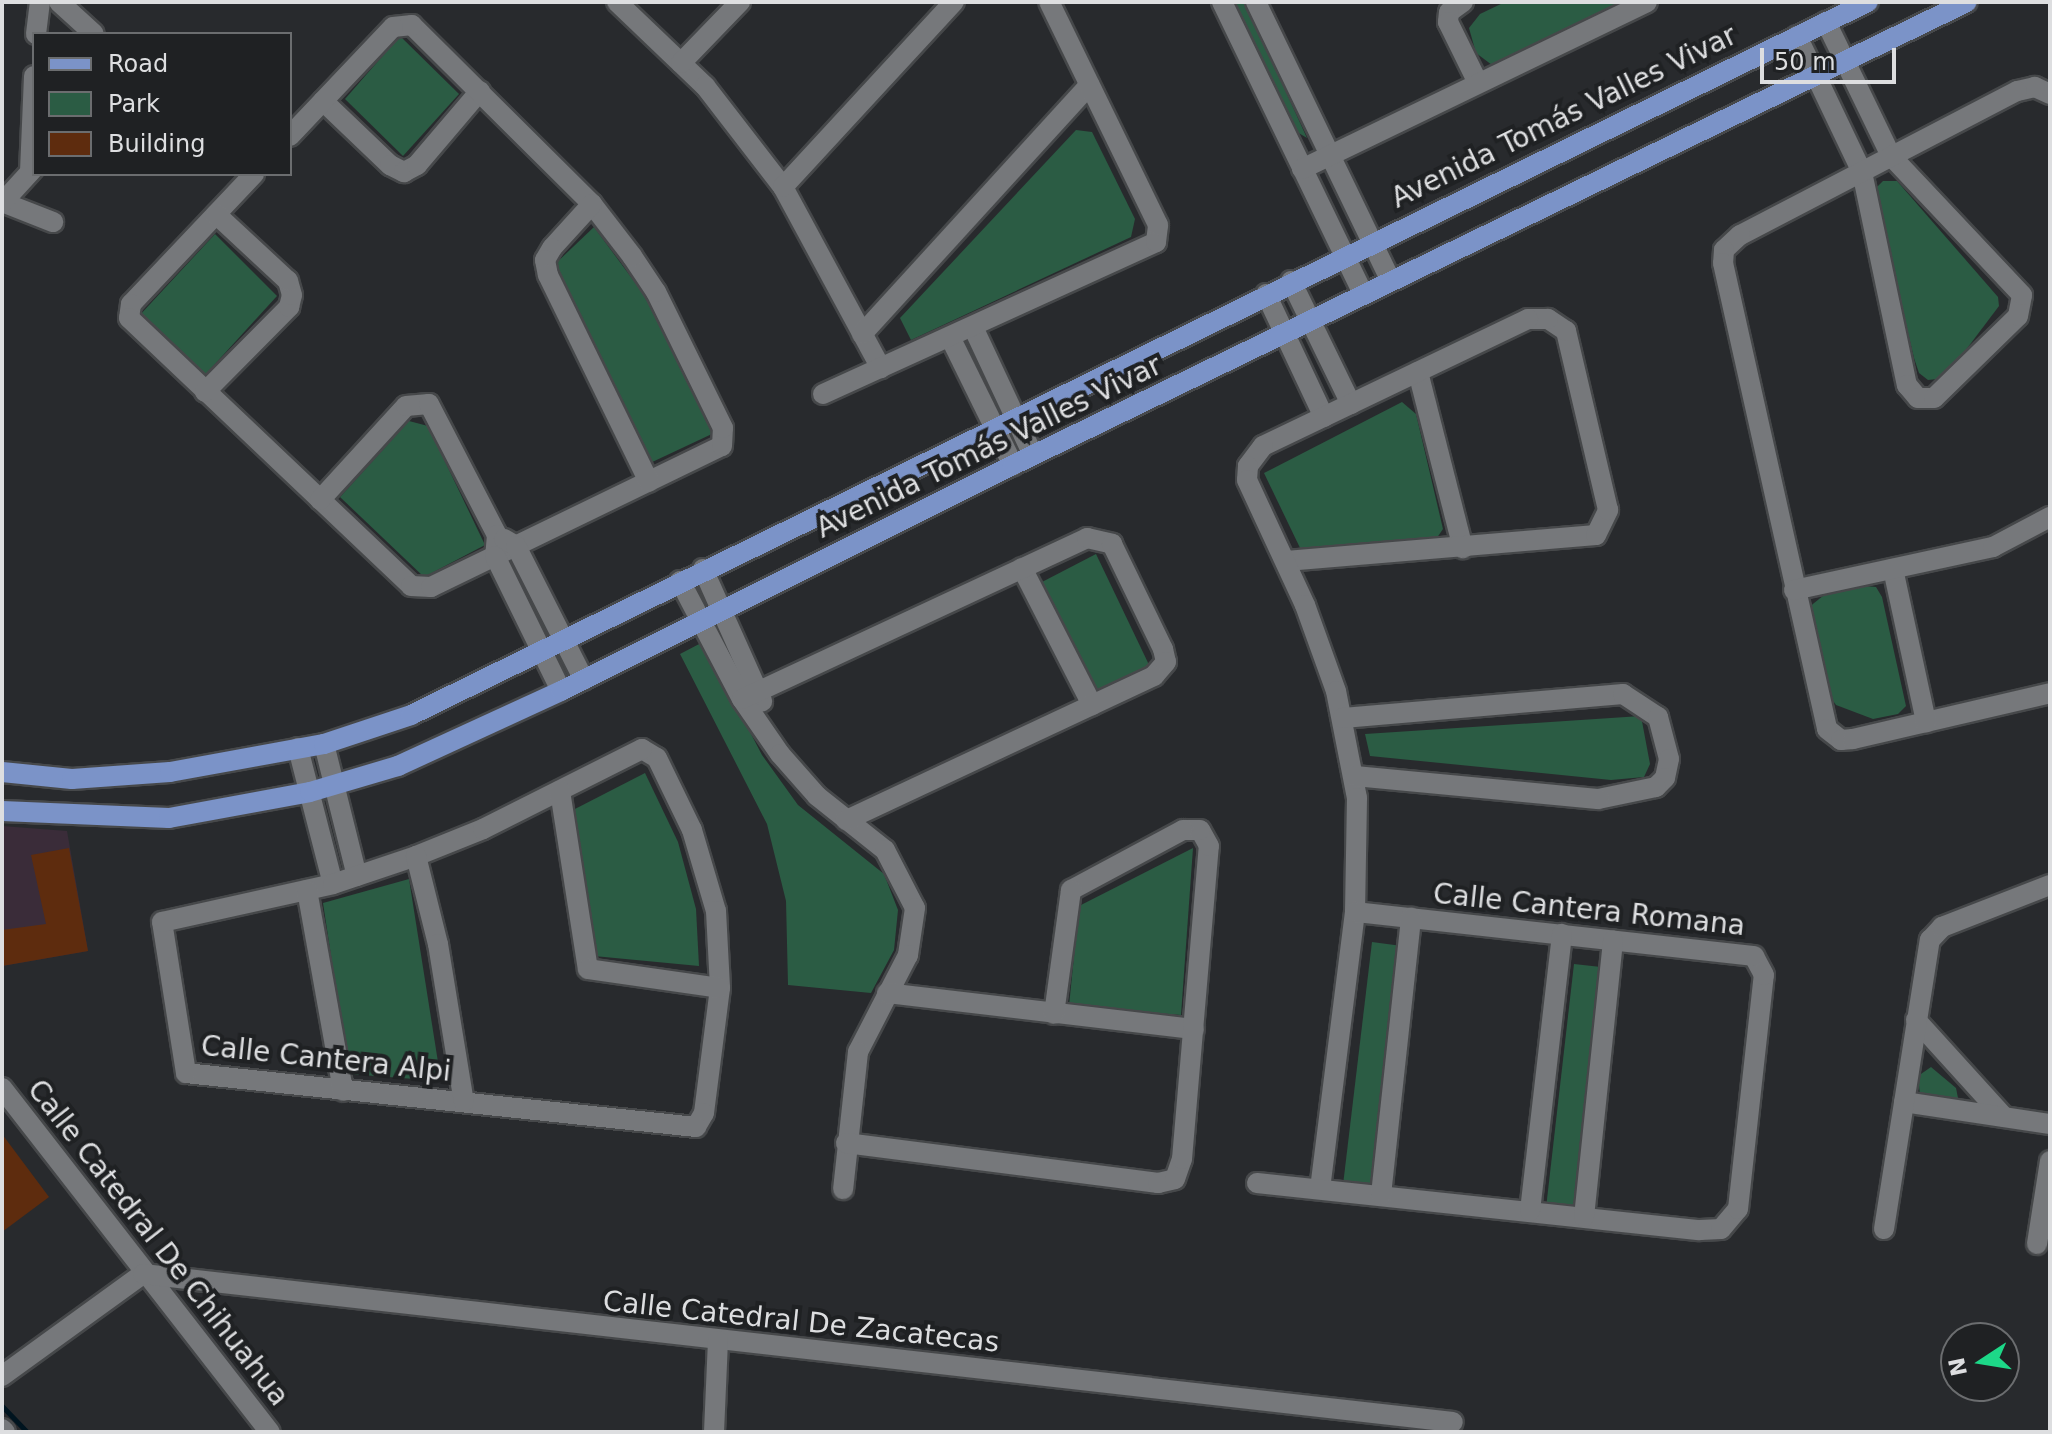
<!DOCTYPE html>
<html>
<head>
<meta charset="utf-8">
<style>
  body { margin:0 }
  #map { position:relative; width:2052px; height:1434px; overflow:hidden; background:#282a2d; font-family:"DejaVu Sans",sans-serif }
  div>[style] { position:absolute }
  [style*='--x'] { left:calc(var(--x)*1px); top:calc(var(--y)*1px); width:calc(var(--w)*1px); rotate:calc(var(--a)*1deg) }
  .commercial>* { inset:0; background:#3a2c39 }
  .green>* { inset:0; background:#2b5c44 }
  .stream>* { height:5px; margin:-2.5px; padding:0 2.5px; transform-origin:2.5px; border-radius:2.5px; background:#00141f }
  .building>* { inset:0; background:#5e2c0e }
  .roads { filter:drop-shadow(2px 0 #46484a) drop-shadow(-2px 0 #46484a) drop-shadow(0 2px #46484a) drop-shadow(0 -2px #46484a) }
  .minor>* { height:20px; margin:-10px; padding:0 10px; transform-origin:10px; border-radius:10px; background:#76787b }
  .major>* { height:20px; margin:-10px; padding:0 10px; transform-origin:10px; border-radius:10px; background:#7b93c8 }
  span { translate:-50% -50%; white-space:nowrap; text-align:center; line-height:1.15; -webkit-text-stroke:8px #1f2123; paint-order:stroke }
  .street-label { font-size:28px; color:#dddee0 }
  .frame { position:absolute; inset:0; border:4px solid #dddee0; pointer-events:none }
  .legend { position:absolute; left:32px; top:32px; width:260px; height:144px; box-sizing:border-box; background:#1f2123; border:2px solid #6b6d6f; margin:0; padding:10px 14px; list-style:none; font-size:24px; color:#dddee0 }
  .legend li { display:flex; align-items:center; gap:16px; height:40px }
  .legend b { width:40px; border:2px solid #6b6d6f }
  .north { position:absolute; left:1940px; top:1322px; width:80px; height:80px; box-sizing:border-box; background:#1f2123; border:2px solid #6b6d6f; border-radius:50%; rotate:258deg; font-size:22px; font-weight:700; line-height:32px; text-align:center; color:#dddee0 }
  .north::after { content:''; display:block; margin:auto; width:28px; height:36px; background:#1dd888; clip-path:polygon(50% 0,100% 100%,50% 72%,0 100%) }
  .scale { position:absolute; left:1760px; top:48px; width:136px; height:36px; box-sizing:border-box; border:4px solid #dddee0; border-top:0; padding-left:10px; font-size:24px; line-height:28px; white-space:nowrap; color:#dddee0; -webkit-text-stroke:6px #1f2123; paint-order:stroke }
</style>
</head>
<body>
<div id="map">
  <div class="commercial">
    <div style="clip-path:polygon(2px 826px,67px 831px,88px 951px,2px 966px)"></div>
  </div>
  <div class="green">
    <div style="clip-path:polygon(1235px 2px,1245px 2px,1307px 138px,1297px 132px)"></div>
    <div style="clip-path:polygon(1505px 2px,1625px 2px,1492px 65px,1476px 53px,1469px 28px,1480px 14px)"></div>
    <div style="clip-path:polygon(400px 36px,459px 94px,403px 156px,345px 99px)"></div>
    <div style="clip-path:polygon(1076px 130px,1092px 132px,1135px 219px,1131px 237px,911px 340px,900px 318px)"></div>
    <div style="clip-path:polygon(1883px 181px,1897px 181px,1998px 297px,1999px 306px,1953px 367px,1937px 379px,1928px 380px,1919px 373px,1914px 358px,1877px 203px,1877px 187px)"></div>
    <div style="clip-path:polygon(594px 227px,645px 296px,714px 433px,648px 464px,554px 265px)"></div>
    <div style="clip-path:polygon(215px 234px,277px 296px,205px 375px,139px 316px)"></div>
    <div style="clip-path:polygon(1402px 402px,1416px 414px,1443px 529px,1432px 545px,1302px 552px,1264px 473px)"></div>
    <div style="clip-path:polygon(409px 421px,428px 426px,485px 545px,424px 577px,340px 497px)"></div>
    <div style="clip-path:polygon(1096px 554px,1151px 669px,1098px 695px,1042px 582px)"></div>
    <div style="clip-path:polygon(1865px 586px,1876px 587px,1882px 597px,1906px 706px,1898px 714px,1873px 719px,1836px 705px,1826px 691px,1808px 608px,1824px 595px)"></div>
    <div style="clip-path:polygon(703px 642px,762px 755px,798px 805px,884px 874px,898px 910px,894px 950px,871px 993px,788px 985px,786px 901px,767px 824px,680px 654px)"></div>
    <div style="clip-path:polygon(1641px 716px,1650px 764px,1644px 777px,1611px 780px,1370px 756px,1365px 734px)"></div>
    <div style="clip-path:polygon(645px 773px,678px 842px,696px 909px,699px 966px,594px 956px,573px 810px)"></div>
    <div style="clip-path:polygon(1193px 848px,1181px 1015px,1069px 1006px,1079px 906px)"></div>
    <div style="clip-path:polygon(409px 879px,441px 1081px,349px 1074px,323px 903px)"></div>
    <div style="clip-path:polygon(1372px 942px,1402px 946px,1373px 1189px,1343px 1185px)"></div>
    <div style="clip-path:polygon(1574px 964px,1601px 967px,1573px 1212px,1546px 1208px)"></div>
    <div style="clip-path:polygon(1931px 1067px,1956px 1088px,1959px 1103px,1920px 1095px,1918px 1076px)"></div>
  </div>
  <div class="stream">
    <div style="--x:2;--y:1406;--w:36;--a:46"></div>
  </div>
  <div class="building">
    <div style="clip-path:polygon(69px 848px,88px 951px,2px 966px,2px 930px,46px 924px,31px 855px)"></div>
    <div style="clip-path:polygon(2px 1134px,49px 1197px,2px 1232px)"></div>
  </div>
  <div class="roads">
    <div class="minor">
      <div style="--x:59;--y:2;--w:47;--a:42.4"></div>
      <div style="--x:617;--y:2;--w:122;--a:43.7"></div>
      <div style="--x:705;--y:86;--w:128;--a:52.3"></div>
      <div style="--x:783;--y:187;--w:206;--a:61.6"></div>
      <div style="--x:1222;--y:2;--w:324;--a:64.2"></div>
      <div style="--x:1256;--y:2;--w:310;--a:64.2"></div>
      <div style="--x:1463;--y:2;--w:17;--a:144"></div>
      <div style="--x:1449;--y:12;--w:10;--a:96"></div>
      <div style="--x:1448;--y:22;--w:68;--a:63.8"></div>
      <div style="--x:36;--y:34;--w:32;--a:-83"></div>
      <div style="--x:1797;--y:36;--w:151;--a:64.5"></div>
      <div style="--x:1862;--y:172;--w:218;--a:78.1"></div>
      <div style="--x:1907;--y:385;--w:17;--a:50"></div>
      <div style="--x:1918;--y:398;--w:16;--a:0"></div>
      <div style="--x:1934;--y:398;--w:117;--a:-44.3"></div>
      <div style="--x:2018;--y:316;--w:21;--a:-79"></div>
      <div style="--x:2022;--y:295;--w:191;--a:-133.3"></div>
      <div style="--x:1891;--y:156;--w:149;--a:-115.9"></div>
      <div style="--x:681;--y:63;--w:85;--a:-46"></div>
      <div style="--x:2050;--y:94;--w:17;--a:-155"></div>
      <div style="--x:2035;--y:87;--w:18;--a:167"></div>
      <div style="--x:2017;--y:91;--w:312;--a:152.5"></div>
      <div style="--x:1740;--y:235;--w:22;--a:137"></div>
      <div style="--x:1724;--y:250;--w:13;--a:94"></div>
      <div style="--x:1723;--y:263;--w:477;--a:77.4"></div>
      <div style="--x:1827;--y:729;--w:18;--a:38"></div>
      <div style="--x:1841;--y:740;--w:12;--a:-5"></div>
      <div style="--x:1853;--y:739;--w:202;--a:-13.1"></div>
      <div style="--x:323;--y:101;--w:93;--a:43.7"></div>
      <div style="--x:390;--y:165;--w:16;--a:27"></div>
      <div style="--x:404;--y:172;--w:15;--a:-28"></div>
      <div style="--x:417;--y:165;--w:97;--a:-49.6"></div>
      <div style="--x:1302;--y:169;--w:383;--a:-25.8"></div>
      <div style="--x:30;--y:172;--w:96;--a:-87.6"></div>
      <div style="--x:254;--y:174;--w:179;--a:133.4"></div>
      <div style="--x:131;--y:304;--w:14;--a:98"></div>
      <div style="--x:129;--y:318;--w:389;--a:43.5"></div>
      <div style="--x:411;--y:586;--w:20;--a:3"></div>
      <div style="--x:431;--y:587;--w:323;--a:-25.9"></div>
      <div style="--x:722;--y:446;--w:18;--a:-87"></div>
      <div style="--x:723;--y:428;--w:152;--a:-116.2"></div>
      <div style="--x:656;--y:292;--w:43;--a:-123.7"></div>
      <div style="--x:632;--y:256;--w:66;--a:-127.6"></div>
      <div style="--x:592;--y:204;--w:254;--a:-135.2"></div>
      <div style="--x:412;--y:25;--w:19;--a:174"></div>
      <div style="--x:393;--y:27;--w:150;--a:133.4"></div>
      <div style="--x:783;--y:187;--w:252;--a:-47.3"></div>
      <div style="--x:2;--y:202;--w:55;--a:21.4"></div>
      <div style="--x:2;--y:203;--w:47;--a:-47.6"></div>
      <div style="--x:592;--y:204;--w:59;--a:132.3"></div>
      <div style="--x:552;--y:248;--w:14;--a:120"></div>
      <div style="--x:545;--y:260;--w:15;--a:79"></div>
      <div style="--x:548;--y:275;--w:230;--a:64"></div>
      <div style="--x:1291;--y:281;--w:137;--a:64"></div>
      <div style="--x:1266;--y:294;--w:136;--a:64.8"></div>
      <div style="--x:973;--y:327;--w:141;--a:64.9"></div>
      <div style="--x:862;--y:334;--w:337;--a:-47.6"></div>
      <div style="--x:950;--y:337;--w:143;--a:63.8"></div>
      <div style="--x:1418;--y:372;--w:182;--a:75.7"></div>
      <div style="--x:205;--y:392;--w:120;--a:-45.3"></div>
      <div style="--x:289;--y:307;--w:12;--a:-76"></div>
      <div style="--x:292;--y:295;--w:15;--a:-106"></div>
      <div style="--x:288;--y:281;--w:98;--a:-137.1"></div>
      <div style="--x:823;--y:394;--w:366;--a:-24.5"></div>
      <div style="--x:1156;--y:242;--w:17;--a:-83"></div>
      <div style="--x:1158;--y:225;--w:248;--a:-116"></div>
      <div style="--x:320;--y:500;--w:127;--a:-47.5"></div>
      <div style="--x:406;--y:406;--w:23;--a:-5"></div>
      <div style="--x:429;--y:404;--w:148;--a:62.6"></div>
      <div style="--x:497;--y:535;--w:21;--a:95"></div>
      <div style="--x:495;--y:556;--w:150;--a:63.9"></div>
      <div style="--x:504;--y:539;--w:14;--a:30"></div>
      <div style="--x:516;--y:546;--w:150;--a:63.1"></div>
      <div style="--x:1286;--y:561;--w:311;--a:-4.8"></div>
      <div style="--x:1596;--y:535;--w:28;--a:-64"></div>
      <div style="--x:1608;--y:510;--w:184;--a:-103.2"></div>
      <div style="--x:1566;--y:331;--w:22;--a:-146"></div>
      <div style="--x:1548;--y:319;--w:20;--a:180"></div>
      <div style="--x:1528;--y:319;--w:294;--a:154.4"></div>
      <div style="--x:1263;--y:446;--w:25;--a:127"></div>
      <div style="--x:1248;--y:466;--w:14;--a:94"></div>
      <div style="--x:1247;--y:480;--w:138;--a:65.1"></div>
      <div style="--x:1305;--y:605;--w:91;--a:70.2"></div>
      <div style="--x:1336;--y:691;--w:109;--a:78.9"></div>
      <div style="--x:1357;--y:798;--w:114;--a:91"></div>
      <div style="--x:1355;--y:912;--w:279;--a:97.2"></div>
      <div style="--x:1022;--y:568;--w:154;--a:62.9"></div>
      <div style="--x:703;--y:569;--w:145;--a:65.9"></div>
      <div style="--x:1893;--y:569;--w:157;--a:77.8"></div>
      <div style="--x:680;--y:581;--w:133;--a:62.3"></div>
      <div style="--x:742;--y:699;--w:67;--a:55.4"></div>
      <div style="--x:780;--y:754;--w:56;--a:48.6"></div>
      <div style="--x:817;--y:796;--w:87;--a:38.5"></div>
      <div style="--x:885;--y:850;--w:65;--a:62.7"></div>
      <div style="--x:915;--y:908;--w:48;--a:98.5"></div>
      <div style="--x:908;--y:955;--w:109;--a:117.3"></div>
      <div style="--x:858;--y:1052;--w:138;--a:96.2"></div>
      <div style="--x:1794;--y:590;--w:204;--a:-12.2"></div>
      <div style="--x:1993;--y:547;--w:64;--a:-27.8"></div>
      <div style="--x:742;--y:699;--w:381;--a:-25"></div>
      <div style="--x:1087;--y:538;--w:26;--a:13"></div>
      <div style="--x:1112;--y:544;--w:117;--a:64.1"></div>
      <div style="--x:1163;--y:649;--w:13;--a:77"></div>
      <div style="--x:1166;--y:662;--w:18;--a:131"></div>
      <div style="--x:1154;--y:676;--w:340;--a:154.9"></div>
      <div style="--x:1343;--y:718;--w:281;--a:-4.9"></div>
      <div style="--x:1623;--y:694;--w:42;--a:33.3"></div>
      <div style="--x:1658;--y:717;--w:43;--a:75.3"></div>
      <div style="--x:1669;--y:759;--w:19;--a:102"></div>
      <div style="--x:1665;--y:778;--w:13;--a:135"></div>
      <div style="--x:1656;--y:787;--w:59;--a:168.3"></div>
      <div style="--x:1598;--y:799;--w:245;--a:-174.6"></div>
      <div style="--x:324;--y:744;--w:136;--a:76"></div>
      <div style="--x:298;--y:748;--w:140;--a:75.6"></div>
      <div style="--x:642;--y:749;--w:17;--a:31"></div>
      <div style="--x:657;--y:758;--w:80;--a:64.1"></div>
      <div style="--x:692;--y:830;--w:84;--a:73.5"></div>
      <div style="--x:716;--y:911;--w:77;--a:87"></div>
      <div style="--x:720;--y:988;--w:126;--a:97.3"></div>
      <div style="--x:704;--y:1113;--w:16;--a:120"></div>
      <div style="--x:696;--y:1127;--w:513;--a:-173.96"></div>
      <div style="--x:186;--y:1073;--w:153;--a:-99"></div>
      <div style="--x:162;--y:922;--w:175;--a:-12.5"></div>
      <div style="--x:333;--y:884;--w:88;--a:-18.6"></div>
      <div style="--x:416;--y:856;--w:72;--a:-21.9"></div>
      <div style="--x:483;--y:829;--w:178;--a:-26.7"></div>
      <div style="--x:560;--y:791;--w:180;--a:81.1"></div>
      <div style="--x:588;--y:969;--w:133;--a:8.2"></div>
      <div style="--x:416;--y:856;--w:91;--a:76"></div>
      <div style="--x:438;--y:944;--w:160;--a:80.7"></div>
      <div style="--x:307;--y:890;--w:204;--a:79.8"></div>
      <div style="--x:887;--y:993;--w:309;--a:6.7"></div>
      <div style="--x:1916;--y:1020;--w:131;--a:47.8"></div>
      <div style="--x:2;--y:1088;--w:436;--a:52.1"></div>
      <div style="--x:1904;--y:1102;--w:148;--a:8.6"></div>
      <div style="--x:846;--y:1143;--w:315;--a:7.3"></div>
      <div style="--x:1158;--y:1183;--w:17;--a:-13"></div>
      <div style="--x:1175;--y:1179;--w:21;--a:-71"></div>
      <div style="--x:1182;--y:1159;--w:314;--a:-85.1"></div>
      <div style="--x:1209;--y:846;--w:18;--a:-119"></div>
      <div style="--x:1200;--y:830;--w:17;--a:180"></div>
      <div style="--x:1183;--y:830;--w:127;--a:151.8"></div>
      <div style="--x:1071;--y:890;--w:125;--a:97.8"></div>
      <div style="--x:1257;--y:1183;--w:445;--a:6.1"></div>
      <div style="--x:1700;--y:1230;--w:21;--a:-3"></div>
      <div style="--x:1721;--y:1229;--w:26;--a:-50"></div>
      <div style="--x:1738;--y:1209;--w:235;--a:-83.7"></div>
      <div style="--x:1764;--y:975;--w:21;--a:-118"></div>
      <div style="--x:1754;--y:956;--w:401;--a:-173.7"></div>
      <div style="--x:1381;--y:1195;--w:279;--a:-83.8"></div>
      <div style="--x:1530;--y:1211;--w:279;--a:-83.4"></div>
      <div style="--x:1584;--y:1217;--w:278;--a:-84"></div>
      <div style="--x:1884;--y:1229;--w:293;--a:-81"></div>
      <div style="--x:1930;--y:940;--w:18;--a:-47"></div>
      <div style="--x:1942;--y:927;--w:116;--a:-21.3"></div>
      <div style="--x:2037;--y:1244;--w:84;--a:-81.1"></div>
      <div style="--x:2;--y:1376;--w:174;--a:-35.9"></div>
      <div style="--x:143;--y:1274;--w:1318;--a:6.45"></div>
      <div style="--x:2;--y:1429;--w:4;--a:45"></div>
      <div style="--x:714;--y:1432;--w:91;--a:-87.5"></div>
    </div>
    <div class="major">
      <div style="--x:2;--y:772;--w:70;--a:5.7"></div>
      <div style="--x:72;--y:779;--w:98;--a:-4.1"></div>
      <div style="--x:170;--y:772;--w:157;--a:-10.3"></div>
      <div style="--x:324;--y:744;--w:92;--a:-18.4"></div>
      <div style="--x:411;--y:715;--w:1622;--a:-26.08"></div>
      <div style="--x:2;--y:811;--w:167;--a:2.4"></div>
      <div style="--x:169;--y:818;--w:143;--a:-10.4"></div>
      <div style="--x:310;--y:792;--w:92;--a:-16.5"></div>
      <div style="--x:398;--y:766;--w:179;--a:-24.7"></div>
      <div style="--x:561;--y:691;--w:505;--a:-26.57"></div>
      <div style="--x:1013;--y:465;--w:1060;--a:-25.89"></div>
    </div>
  </div>
  <div class="street-label">
    <span style="left:1564px;top:117px;rotate:-26deg">Avenida Tomás Valles Vivar</span>
    <span style="left:989px;top:447px;rotate:-26deg">Avenida Tomás Valles Vivar</span>
    <span style="left:1589px;top:910px;rotate:6deg">Calle Cantera Romana</span>
    <span style="left:326px;top:1059px;rotate:6deg">Calle Cantera Alpi</span>
    <span style="left:158px;top:1243px;rotate:52deg">Calle Catedral De Chihuahua</span>
    <span style="left:801px;top:1322px;rotate:6deg">Calle Catedral De Zacatecas</span>
  </div>
  <div class="frame"></div>
  <ul class="legend">
  <li><b style="height:10px;background:#7b93c8"></b>Road</li>
  <li><b style="height:22px;background:#2b5c44"></b>Park</li>
  <li><b style="height:22px;background:#5e2c0e"></b>Building</li>
  </ul>
  <div class="north">N</div>
  <div class="scale">50 m</div>
</div>
</body>
</html>
